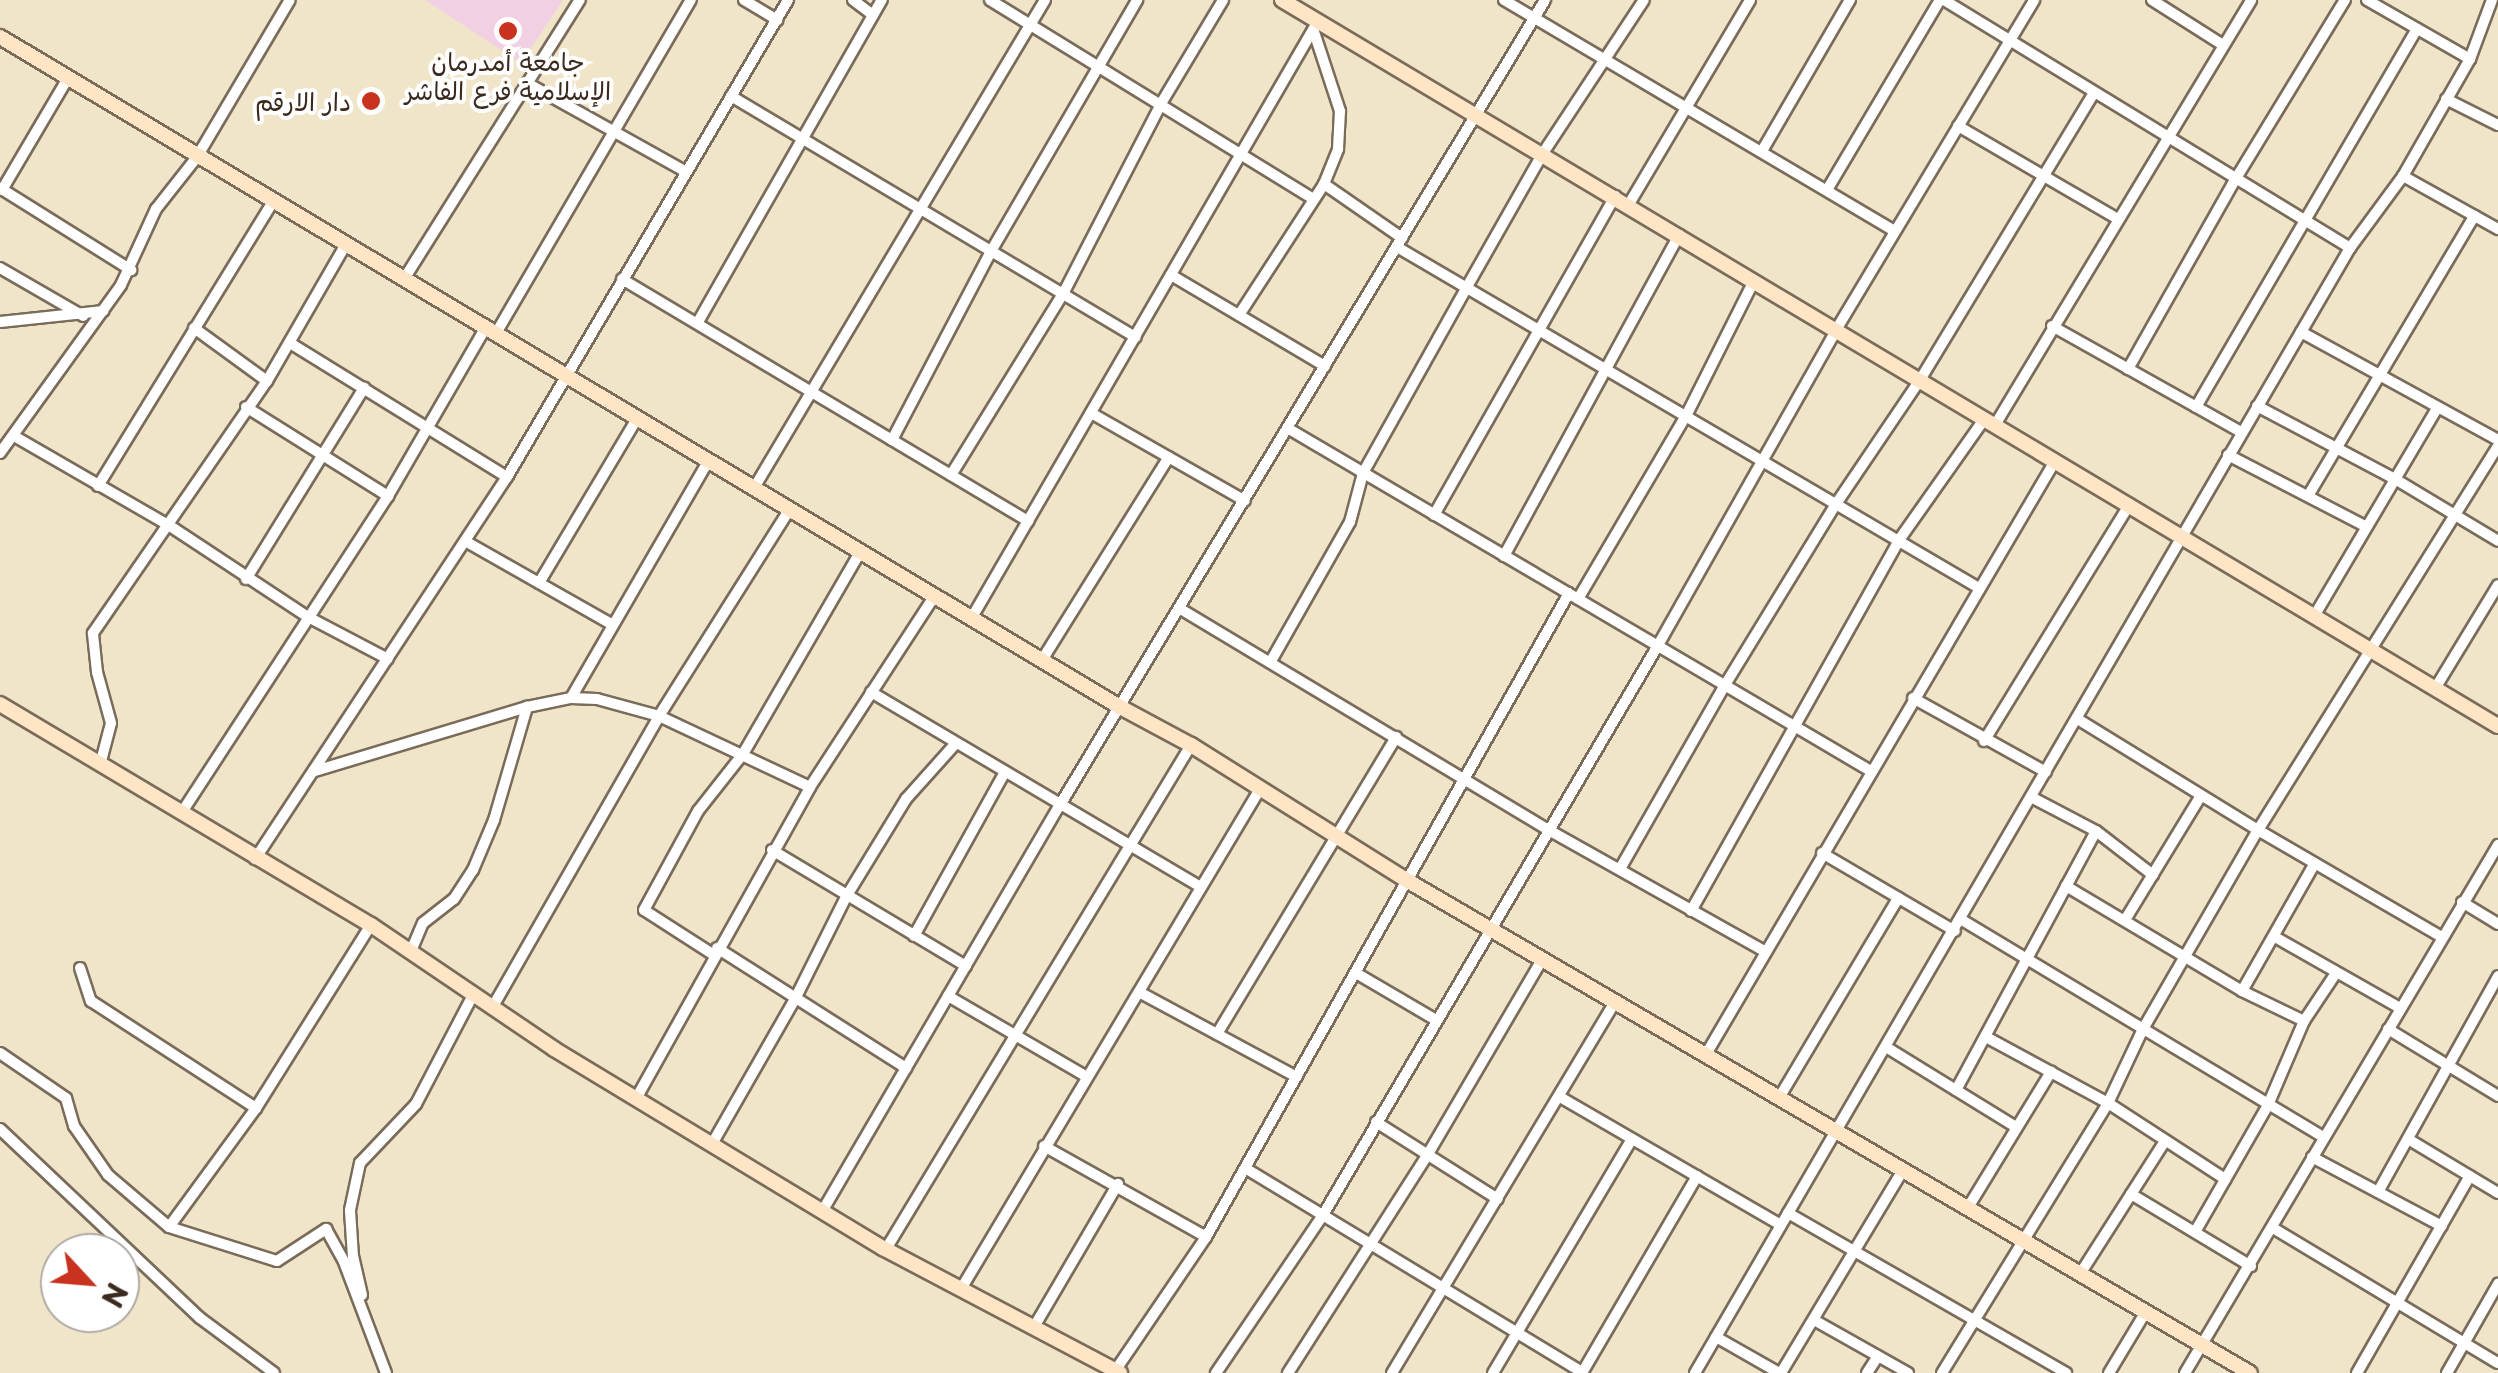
<!DOCTYPE html>
<html>
<head>
<meta charset="utf-8">
<style>
  body { margin:0 }
  #map { position:relative; width:2498px; height:1373px; overflow:hidden; background:#f0e5c9; font-family:"Playpen Sans","Playpen Sans Arabic",sans-serif }
  div>[style] { position:absolute }
  [style*='--x'] { left:calc(var(--x)*1px); top:calc(var(--y)*1px); width:calc(var(--w)*1px); rotate:calc(var(--a)*1deg) }
  .built>* { inset:0; background:#f1d0e3 }
  .roads { filter:drop-shadow(2px 0 #7a6b5a) drop-shadow(-2px 0 #7a6b5a) drop-shadow(0 2px #7a6b5a) drop-shadow(0 -2px #7a6b5a) }
  .street>* { height:10px; margin:-5px; padding:0 5px; transform-origin:5px; border-radius:5px; background:#fff }
  .secondary>* { height:14px; margin:-7px; padding:0 7px; transform-origin:7px; border-radius:7px; background:#fde5c5 }
  .dots>* { width:28px; height:28px; translate:-50% -50%; box-sizing:border-box; border:5px solid #fff; border-radius:50% }
  span { translate:-50% -50%; white-space:nowrap; text-align:center; line-height:1.15; -webkit-text-stroke:8px #fff; paint-order:stroke }
  .poi-label { font-size:25px; color:#3b2a1e }
  .right { translate:-100% -50%; text-align:right }
  .north { position:absolute; left:40px; top:1233px; width:100px; height:100px; box-sizing:border-box; background:#fff; border:2px solid #b1aaa5; border-radius:50%; rotate:116deg; font-size:28px; font-weight:700; line-height:40px; text-align:center; color:#3b2a1e }
  .north::after { content:''; display:block; margin:auto; width:35px; height:45px; background:#c8321e; clip-path:polygon(50% 0,100% 100%,50% 72%,0 100%) }
</style>
</head>
<body>
<div id="map">
  <div class="built">
    <div style="clip-path:polygon(425px 0,563px 0,521px 63px)"></div>
  </div>
  <div class="roads">
    <div class="street">
      <div style="--x:744;--y:0;--w:39;--a:31"></div>
      <div style="--x:853;--y:0;--w:25;--a:37"></div>
      <div style="--x:990;--y:0;--w:380;--a:31.6"></div>
      <div style="--x:1504;--y:0;--w:454;--a:30.6"></div>
      <div style="--x:1944;--y:0;--w:476;--a:31.4"></div>
      <div style="--x:2152;--y:0;--w:84;--a:32.4"></div>
      <div style="--x:2367;--y:0;--w:119;--a:29.8"></div>
      <div style="--x:527;--y:83;--w:182;--a:29.2"></div>
      <div style="--x:731;--y:96;--w:471;--a:30.8"></div>
      <div style="--x:2446;--y:99;--w:58;--a:26.6"></div>
      <div style="--x:1958;--y:126;--w:183;--a:30.2"></div>
      <div style="--x:1762;--y:151;--w:175;--a:-59.8"></div>
      <div style="--x:2403;--y:176;--w:109;--a:29.2"></div>
      <div style="--x:1324;--y:184;--w:95;--a:34.7"></div>
      <div style="--x:0;--y:188;--w:155;--a:32"></div>
      <div style="--x:2;--y:190;--w:130;--a:-59.5"></div>
      <div style="--x:1827;--y:190;--w:221;--a:-59.3"></div>
      <div style="--x:1629;--y:204;--w:237;--a:-59.3"></div>
      <div style="--x:1397;--y:247;--w:675;--a:30.37"></div>
      <div style="--x:0;--y:268;--w:96;--a:30"></div>
      <div style="--x:1171;--y:275;--w:179;--a:30.6"></div>
      <div style="--x:404;--y:279;--w:330;--a:-57.8"></div>
      <div style="--x:622;--y:279;--w:473;--a:30.8"></div>
      <div style="--x:1239;--y:315;--w:156;--a:-57"></div>
      <div style="--x:1324;--y:184;--w:38;--a:-68"></div>
      <div style="--x:1338;--y:149;--w:38;--a:-87"></div>
      <div style="--x:1340;--y:111;--w:83;--a:-108.2"></div>
      <div style="--x:0;--y:322;--w:104;--a:-6.1"></div>
      <div style="--x:698;--y:322;--w:371;--a:-60.3"></div>
      <div style="--x:2052;--y:326;--w:217;--a:29.3"></div>
      <div style="--x:194;--y:328;--w:90;--a:36"></div>
      <div style="--x:2301;--y:332;--w:225;--a:28.7"></div>
      <div style="--x:495;--y:335;--w:388;--a:-59.7"></div>
      <div style="--x:290;--y:343;--w:255;--a:31.7"></div>
      <div style="--x:2128;--y:369;--w:217;--a:-60.5"></div>
      <div style="--x:2235;--y:180;--w:211;--a:-58.6"></div>
      <div style="--x:2257;--y:406;--w:156;--a:27.9"></div>
      <div style="--x:2395;--y:479;--w:120;--a:31"></div>
      <div style="--x:246;--y:407;--w:168;--a:32.1"></div>
      <div style="--x:2196;--y:407;--w:438;--a:-59.7"></div>
      <div style="--x:1091;--y:413;--w:177;--a:29.7"></div>
      <div style="--x:1995;--y:425;--w:496;--a:-58.9"></div>
      <div style="--x:1289;--y:429;--w:673;--a:30.45"></div>
      <div style="--x:14;--y:436;--w:180;--a:30"></div>
      <div style="--x:170;--y:526;--w:165;--a:33.4"></div>
      <div style="--x:308;--y:617;--w:90;--a:27.7"></div>
      <div style="--x:892;--y:440;--w:211;--a:-62.3"></div>
      <div style="--x:990;--y:253;--w:293;--a:-59.8"></div>
      <div style="--x:0;--y:453;--w:207;--a:-54.2"></div>
      <div style="--x:121;--y:285;--w:84;--a:-65.3"></div>
      <div style="--x:156;--y:209;--w:66;--a:-51.7"></div>
      <div style="--x:197;--y:157;--w:182;--a:-59.4"></div>
      <div style="--x:2228;--y:455;--w:154;--a:27.4"></div>
      <div style="--x:951;--y:475;--w:213;--a:-58.3"></div>
      <div style="--x:1063;--y:294;--w:216;--a:-62.7"></div>
      <div style="--x:1162;--y:102;--w:119;--a:-59.1"></div>
      <div style="--x:98;--y:486;--w:334;--a:-58.4"></div>
      <div style="--x:754;--y:488;--w:568;--a:-59.19"></div>
      <div style="--x:2308;--y:496;--w:326;--a:-59.3"></div>
      <div style="--x:1434;--y:515;--w:367;--a:-60.4"></div>
      <div style="--x:465;--y:541;--w:170;--a:29.6"></div>
      <div style="--x:1504;--y:556;--w:366;--a:-61.4"></div>
      <div style="--x:246;--y:579;--w:225;--a:-58.3"></div>
      <div style="--x:539;--y:583;--w:193;--a:-59.2"></div>
      <div style="--x:1578;--y:599;--w:212;--a:-59.5"></div>
      <div style="--x:1686;--y:416;--w:151;--a:-63.3"></div>
      <div style="--x:1179;--y:608;--w:429;--a:31"></div>
      <div style="--x:1547;--y:829;--w:251;--a:29.3"></div>
      <div style="--x:2316;--y:613;--w:239;--a:-59.4"></div>
      <div style="--x:971;--y:619;--w:691;--a:-59.87"></div>
      <div style="--x:1042;--y:660;--w:239;--a:-58"></div>
      <div style="--x:1271;--y:661;--w:160;--a:-60.4"></div>
      <div style="--x:1350;--y:522;--w:51;--a:-75.1"></div>
      <div style="--x:1363;--y:473;--w:215;--a:-60.8"></div>
      <div style="--x:1468;--y:285;--w:152;--a:-60.4"></div>
      <div style="--x:1543;--y:153;--w:183;--a:-56.6"></div>
      <div style="--x:2436;--y:687;--w:119;--a:-58.7"></div>
      <div style="--x:871;--y:692;--w:383;--a:30.6"></div>
      <div style="--x:571;--y:698;--w:275;--a:-59.9"></div>
      <div style="--x:1913;--y:698;--w:152;--a:29.1"></div>
      <div style="--x:1984;--y:741;--w:278;--a:-58.4"></div>
      <div style="--x:100;--y:765;--w:43;--a:-75.3"></div>
      <div style="--x:111;--y:723;--w:53;--a:-105.4"></div>
      <div style="--x:97;--y:672;--w:39;--a:-96"></div>
      <div style="--x:93;--y:633;--w:306;--a:-55.4"></div>
      <div style="--x:267;--y:381;--w:156;--a:-60"></div>
      <div style="--x:315;--y:771;--w:221;--a:-16.8"></div>
      <div style="--x:527;--y:707;--w:45;--a:-11.6"></div>
      <div style="--x:571;--y:698;--w:26;--a:2"></div>
      <div style="--x:597;--y:699;--w:64;--a:15.3"></div>
      <div style="--x:659;--y:716;--w:167;--a:25.2"></div>
      <div style="--x:2031;--y:797;--w:73;--a:27.6"></div>
      <div style="--x:2096;--y:831;--w:72;--a:37.7"></div>
      <div style="--x:182;--y:812;--w:377;--a:-56.9"></div>
      <div style="--x:388;--y:496;--w:193;--a:-59.9"></div>
      <div style="--x:772;--y:850;--w:226;--a:30.9"></div>
      <div style="--x:1822;--y:853;--w:154;--a:30.4"></div>
      <div style="--x:255;--y:859;--w:458;--a:-56.6"></div>
      <div style="--x:507;--y:477;--w:554;--a:-59.5"></div>
      <div style="--x:1620;--y:869;--w:212;--a:-60.3"></div>
      <div style="--x:1725;--y:685;--w:212;--a:-58.5"></div>
      <div style="--x:1836;--y:504;--w:150;--a:-55.9"></div>
      <div style="--x:1920;--y:380;--w:336;--a:-58.8"></div>
      <div style="--x:2066;--y:886;--w:205;--a:30.8"></div>
      <div style="--x:2242;--y:991;--w:69;--a:25.8"></div>
      <div style="--x:2462;--y:902;--w:42;--a:31.4"></div>
      <div style="--x:1691;--y:911;--w:425;--a:-60.7"></div>
      <div style="--x:1899;--y:540;--w:149;--a:-54.8"></div>
      <div style="--x:1962;--y:920;--w:421;--a:31"></div>
      <div style="--x:2125;--y:920;--w:144;--a:-58.6"></div>
      <div style="--x:914;--y:936;--w:188;--a:-61"></div>
      <div style="--x:2440;--y:936;--w:211;--a:-149.8"></div>
      <div style="--x:2258;--y:830;--w:453;--a:-58"></div>
      <div style="--x:2275;--y:937;--w:144;--a:29.6"></div>
      <div style="--x:717;--y:948;--w:224;--a:32.4"></div>
      <div style="--x:411;--y:951;--w:30;--a:-67"></div>
      <div style="--x:423;--y:923;--w:39;--a:-38"></div>
      <div style="--x:454;--y:899;--w:35;--a:-57"></div>
      <div style="--x:473;--y:870;--w:54;--a:-67.2"></div>
      <div style="--x:494;--y:820;--w:118;--a:-73.7"></div>
      <div style="--x:714;--y:955;--w:83;--a:-147.3"></div>
      <div style="--x:644;--y:910;--w:113;--a:-61.4"></div>
      <div style="--x:698;--y:811;--w:73;--a:-51.7"></div>
      <div style="--x:743;--y:754;--w:233;--a:-59.9"></div>
      <div style="--x:80;--y:968;--w:35;--a:72"></div>
      <div style="--x:91;--y:1001;--w:197;--a:33"></div>
      <div style="--x:1356;--y:973;--w:93;--a:30.4"></div>
      <div style="--x:2242;--y:991;--w:147;--a:-60.3"></div>
      <div style="--x:1139;--y:992;--w:179;--a:28.3"></div>
      <div style="--x:948;--y:996;--w:161;--a:30.2"></div>
      <div style="--x:492;--y:1008;--w:336;--a:-60.2"></div>
      <div style="--x:659;--y:716;--w:244;--a:-57.7"></div>
      <div style="--x:2388;--y:1029;--w:129;--a:31.3"></div>
      <div style="--x:1217;--y:1034;--w:347;--a:-58.9"></div>
      <div style="--x:1986;--y:1037;--w:139;--a:28.4"></div>
      <div style="--x:2108;--y:1103;--w:140;--a:33"></div>
      <div style="--x:1886;--y:1047;--w:153;--a:31.6"></div>
      <div style="--x:0;--y:1053;--w:80;--a:34.3"></div>
      <div style="--x:66;--y:1098;--w:29;--a:74"></div>
      <div style="--x:74;--y:1126;--w:60;--a:55.2"></div>
      <div style="--x:108;--y:1175;--w:80;--a:40.4"></div>
      <div style="--x:169;--y:1227;--w:113;--a:17.5"></div>
      <div style="--x:277;--y:1261;--w:59;--a:-33.1"></div>
      <div style="--x:326;--y:1229;--w:38;--a:61"></div>
      <div style="--x:344;--y:1262;--w:119;--a:69.3"></div>
      <div style="--x:1705;--y:1056;--w:690;--a:-59.53"></div>
      <div style="--x:1956;--y:1090;--w:294;--a:-61.6"></div>
      <div style="--x:637;--y:1097;--w:355;--a:-60.8"></div>
      <div style="--x:810;--y:787;--w:227;--a:-56.9"></div>
      <div style="--x:1560;--y:1097;--w:255;--a:30.1"></div>
      <div style="--x:1779;--y:1098;--w:233;--a:-59.2"></div>
      <div style="--x:1376;--y:1122;--w:144;--a:32.3"></div>
      <div style="--x:0;--y:1129;--w:275;--a:43.4"></div>
      <div style="--x:200;--y:1318;--w:92;--a:36.6"></div>
      <div style="--x:2408;--y:1139;--w:105;--a:31"></div>
      <div style="--x:712;--y:1144;--w:167;--a:-60.2"></div>
      <div style="--x:795;--y:999;--w:114;--a:-63.4"></div>
      <div style="--x:846;--y:897;--w:115;--a:-58.5"></div>
      <div style="--x:906;--y:799;--w:75;--a:-48.2"></div>
      <div style="--x:1044;--y:1146;--w:186;--a:29.3"></div>
      <div style="--x:2312;--y:1157;--w:147;--a:28"></div>
      <div style="--x:1245;--y:1168;--w:395;--a:31.2"></div>
      <div style="--x:2378;--y:1192;--w:247;--a:-60.9"></div>
      <div style="--x:2131;--y:1194;--w:140;--a:31"></div>
      <div style="--x:1967;--y:1209;--w:161;--a:-58.5"></div>
      <div style="--x:823;--y:1210;--w:469;--a:-59.7"></div>
      <div style="--x:1060;--y:805;--w:940;--a:-58.93"></div>
      <div style="--x:1788;--y:1213;--w:321;--a:29.9"></div>
      <div style="--x:169;--y:1227;--w:147;--a:-53.8"></div>
      <div style="--x:256;--y:1108;--w:216;--a:-57.9"></div>
      <div style="--x:2273;--y:1228;--w:262;--a:31"></div>
      <div style="--x:2195;--y:1232;--w:146;--a:-60.1"></div>
      <div style="--x:2268;--y:1105;--w:91;--a:-66.8"></div>
      <div style="--x:2304;--y:1021;--w:58;--a:-56.3"></div>
      <div style="--x:886;--y:1249;--w:589;--a:-58.82"></div>
      <div style="--x:2080;--y:1274;--w:158;--a:-57.4"></div>
      <div style="--x:961;--y:1289;--w:583;--a:-59.12"></div>
      <div style="--x:362;--y:1295;--w:39;--a:-103"></div>
      <div style="--x:353;--y:1257;--w:47;--a:-93.7"></div>
      <div style="--x:350;--y:1210;--w:48;--a:-78"></div>
      <div style="--x:360;--y:1163;--w:81;--a:-46.5"></div>
      <div style="--x:416;--y:1104;--w:123;--a:-62.4"></div>
      <div style="--x:1814;--y:1320;--w:108;--a:29.4"></div>
      <div style="--x:1034;--y:1327;--w:166;--a:-59.6"></div>
      <div style="--x:1716;--y:1337;--w:73;--a:29.7"></div>
      <div style="--x:1115;--y:1371;--w:162;--a:-55.8"></div>
      <div style="--x:1206;--y:1237;--w:739;--a:-60.59"></div>
      <div style="--x:1216;--y:1373;--w:191;--a:-55.9"></div>
      <div style="--x:1323;--y:1215;--w:659;--a:-59.54"></div>
      <div style="--x:1657;--y:647;--w:364;--a:-60.5"></div>
      <div style="--x:1836;--y:330;--w:385;--a:-59"></div>
      <div style="--x:1288;--y:1373;--w:260;--a:-57.4"></div>
      <div style="--x:1428;--y:1154;--w:227;--a:-59.6"></div>
      <div style="--x:1392;--y:1373;--w:433;--a:-59"></div>
      <div style="--x:1493;--y:1373;--w:272;--a:-59.3"></div>
      <div style="--x:1582;--y:1373;--w:228;--a:-59.7"></div>
      <div style="--x:1695;--y:1373;--w:1302;--a:-59.79"></div>
      <div style="--x:2350;--y:248;--w:89;--a:-53.6"></div>
      <div style="--x:2403;--y:176;--w:135;--a:-60.2"></div>
      <div style="--x:2470;--y:59;--w:63;--a:-69.6"></div>
      <div style="--x:1781;--y:1373;--w:235;--a:-59"></div>
      <div style="--x:1867;--y:1373;--w:20;--a:-57"></div>
      <div style="--x:1942;--y:1373;--w:317;--a:-58.4"></div>
      <div style="--x:2108;--y:1103;--w:82;--a:-64.7"></div>
      <div style="--x:2143;--y:1029;--w:230;--a:-60"></div>
      <div style="--x:2258;--y:830;--w:210;--a:-148.4"></div>
      <div style="--x:2109;--y:1373;--w:70;--a:-59"></div>
      <div style="--x:2185;--y:1373;--w:614;--a:-59.34"></div>
      <div style="--x:2357;--y:1373;--w:227;--a:-60.2"></div>
      <div style="--x:2447;--y:1373;--w:103;--a:-60.2"></div>
    </div>
    <div class="secondary">
      <div style="--x:1282;--y:0;--w:1416;--a:30.84"></div>
      <div style="--x:0;--y:37;--w:1305;--a:30.89"></div>
      <div style="--x:1120;--y:707;--w:81;--a:28.2"></div>
      <div style="--x:1191;--y:745;--w:256;--a:32.1"></div>
      <div style="--x:1408;--y:881;--w:975;--a:30.3"></div>
      <div style="--x:0;--y:704;--w:432;--a:30.8"></div>
      <div style="--x:371;--y:925;--w:221;--a:34.1"></div>
      <div style="--x:554;--y:1049;--w:385;--a:31.2"></div>
      <div style="--x:883;--y:1248;--w:268;--a:27.8"></div>
    </div>
  </div>
  <div class="dots">
    <div style="left:508px;top:31px;background:#c8321e"></div>
    <div style="left:371px;top:101px;background:#c8321e"></div>
  </div>
  <div class="poi-label">
    <span style="left:508px;top:76px">جامعة أمدرمان<br>الإسلامية فرع الفاشر</span>
    <span class="right" style="left:351px;top:101px">دار الارقم</span>
  </div>
  <div class="north">N</div>
</div>
</body>
</html>
